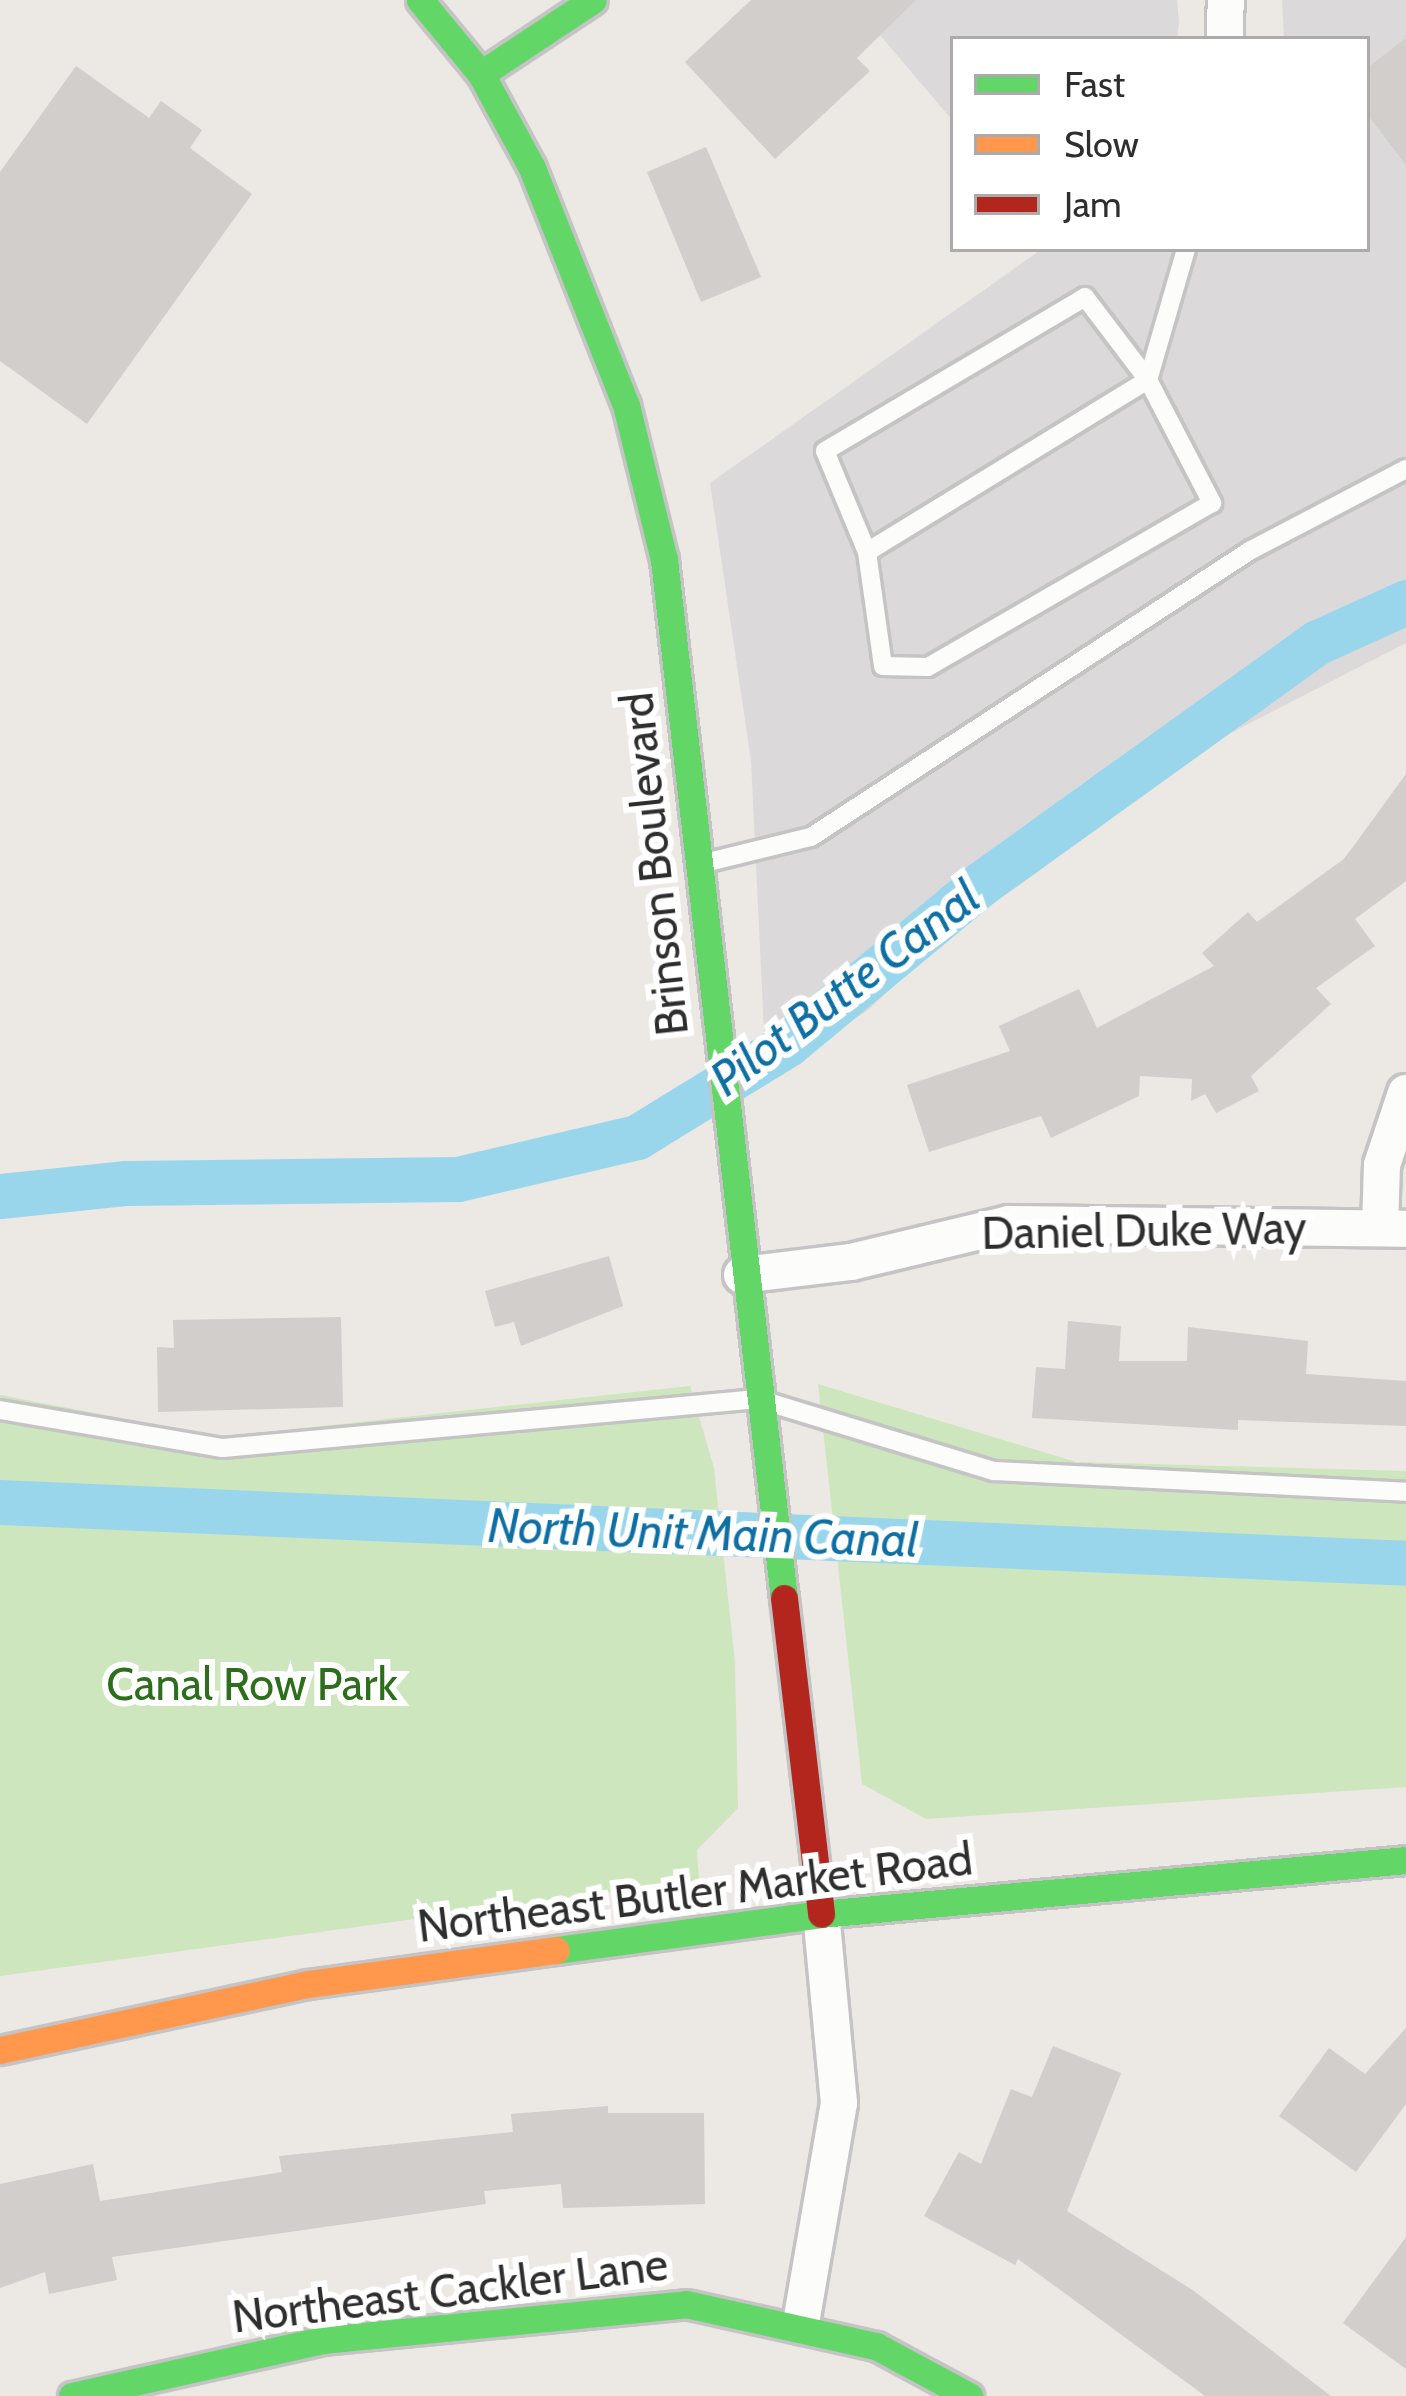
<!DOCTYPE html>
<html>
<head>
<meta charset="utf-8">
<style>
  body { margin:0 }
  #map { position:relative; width:1406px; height:2396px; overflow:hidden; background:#ece8e4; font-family:Cabin,sans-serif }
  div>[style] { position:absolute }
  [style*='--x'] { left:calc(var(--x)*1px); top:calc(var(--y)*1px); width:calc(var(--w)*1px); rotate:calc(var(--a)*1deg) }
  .industrial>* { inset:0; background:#dcd9db }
  .green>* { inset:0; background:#cee6be }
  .canal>* { height:45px; margin:-22.5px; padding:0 22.5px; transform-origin:22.5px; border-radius:22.5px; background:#99d6ec }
  .building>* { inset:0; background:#d1cecb }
  .roads { filter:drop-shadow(3px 0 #c5c4c5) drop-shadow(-3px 0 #c5c4c5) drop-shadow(0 3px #c5c4c5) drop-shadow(0 -3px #c5c4c5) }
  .lane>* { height:18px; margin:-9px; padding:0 9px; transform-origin:9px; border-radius:9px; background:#fcfcfb }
  .street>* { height:36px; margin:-18px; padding:0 18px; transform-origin:18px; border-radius:18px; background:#fcfcfb }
  .fast>* { height:27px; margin:-13.5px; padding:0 13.5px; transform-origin:13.5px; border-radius:13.5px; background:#63d668 }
  .slow>* { height:27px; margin:-13.5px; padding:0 13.5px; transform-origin:13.5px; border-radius:13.5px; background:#ff974d }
  .jam>* { height:27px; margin:-13.5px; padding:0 13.5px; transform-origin:13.5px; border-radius:13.5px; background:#b3261e }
  span { translate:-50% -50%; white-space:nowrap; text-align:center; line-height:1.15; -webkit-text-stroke:12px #fff; paint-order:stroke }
  .street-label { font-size:45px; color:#2e2e2e }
  .park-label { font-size:45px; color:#2c6e1b }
  .water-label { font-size:48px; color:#0d6fa3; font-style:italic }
  .legend { position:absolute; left:950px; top:36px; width:420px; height:216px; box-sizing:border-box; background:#fff; border:3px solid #ababab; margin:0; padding:15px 21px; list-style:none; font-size:36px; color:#2e2e2e }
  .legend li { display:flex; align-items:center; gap:24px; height:60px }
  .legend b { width:60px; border:3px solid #ababab }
</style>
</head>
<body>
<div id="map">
  <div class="industrial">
    <div style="clip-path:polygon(850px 0,1177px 0,1179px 22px,1177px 39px,953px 39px,953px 121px)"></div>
    <div style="clip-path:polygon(1282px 0,1406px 0,1406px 643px,1217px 740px,967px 917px,867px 1011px,766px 1073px,751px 761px,710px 483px,1042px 249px,1367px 249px,1367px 39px,1284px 39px)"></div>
  </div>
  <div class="green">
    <div style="clip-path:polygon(818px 1384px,1076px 1462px,1406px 1471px,1406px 1787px,926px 1819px,862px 1784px)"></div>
    <div style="clip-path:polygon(690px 1386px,714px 1468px,735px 1662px,738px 1808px,697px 1850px,699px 1880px,0 1976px,0 1395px,221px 1437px)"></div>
  </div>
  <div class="canal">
    <div style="--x:0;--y:1196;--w:127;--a:-5.9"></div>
    <div style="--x:126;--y:1183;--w:332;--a:-0.7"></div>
    <div style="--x:458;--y:1179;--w:184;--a:-13.2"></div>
    <div style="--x:637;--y:1137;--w:177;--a:-31.6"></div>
    <div style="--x:788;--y:1044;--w:252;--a:-39.7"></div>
    <div style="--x:982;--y:883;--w:413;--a:-35.7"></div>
    <div style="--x:1318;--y:642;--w:97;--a:-24.4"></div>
    <div style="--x:0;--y:1502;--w:1407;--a:2.48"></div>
  </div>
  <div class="building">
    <div style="clip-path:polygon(751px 0,916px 0,857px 58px,870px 71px,775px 159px,685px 62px)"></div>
    <div style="clip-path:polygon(1406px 38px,1406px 165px,1367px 114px,1367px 68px)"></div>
    <div style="clip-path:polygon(76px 66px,149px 118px,161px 101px,202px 130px,190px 148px,252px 194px,87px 424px,0 361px,0 172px)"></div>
    <div style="clip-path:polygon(706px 147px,761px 277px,701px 302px,647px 172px)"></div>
    <div style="clip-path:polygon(1406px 774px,1406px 881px,1355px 919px,1375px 946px,1316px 988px,1331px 1004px,1251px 1076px,1259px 1091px,1216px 1113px,1205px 1094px,1191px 1101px,1192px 1079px,1140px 1076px,1139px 1096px,1051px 1138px,1041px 1116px,929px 1152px,907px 1085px,1010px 1051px,999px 1026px,1079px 989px,1097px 1028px,1214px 966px,1202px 953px,1248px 912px,1257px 922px,1344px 859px)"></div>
    <div style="clip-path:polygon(609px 1256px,623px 1306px,521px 1346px,514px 1322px,495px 1327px,485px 1291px)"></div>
    <div style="clip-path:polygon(341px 1317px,343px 1407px,158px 1412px,157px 1347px,174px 1348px,173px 1320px)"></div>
    <div style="clip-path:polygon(1068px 1321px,1121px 1326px,1119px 1361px,1187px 1361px,1188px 1327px,1308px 1341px,1306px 1374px,1406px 1381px,1406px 1426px,1238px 1420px,1238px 1430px,1032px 1418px,1036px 1367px,1065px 1369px)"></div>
    <div style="clip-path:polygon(1406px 2028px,1406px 2104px,1356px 2172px,1279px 2116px,1329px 2048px,1365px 2074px)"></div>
    <div style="clip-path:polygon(1053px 2046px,1121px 2073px,1067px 2211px,1194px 2291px,1331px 2396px,1205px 2396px,1018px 2259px,1015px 2265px,924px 2216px,959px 2152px,981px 2164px,1011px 2089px,1032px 2097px)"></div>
    <div style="clip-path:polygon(608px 2106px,608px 2113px,704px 2113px,705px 2204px,563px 2208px,561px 2184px,484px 2191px,486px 2204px,112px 2257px,117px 2280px,49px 2294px,45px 2272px,0 2288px,0 2184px,93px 2164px,100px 2201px,282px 2172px,279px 2156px,513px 2132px,511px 2114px)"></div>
    <div style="clip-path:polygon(1406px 2237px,1406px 2369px,1343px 2323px)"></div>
  </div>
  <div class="roads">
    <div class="lane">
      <div style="--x:1085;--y:297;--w:104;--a:52.8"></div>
      <div style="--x:1148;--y:380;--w:139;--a:62.5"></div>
      <div style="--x:1212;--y:503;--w:328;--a:150"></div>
      <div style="--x:928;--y:667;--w:45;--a:-178.7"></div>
      <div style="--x:883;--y:666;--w:115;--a:-98"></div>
      <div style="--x:867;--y:552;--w:109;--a:-112.6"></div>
      <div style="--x:825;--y:451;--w:302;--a:-30.6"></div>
      <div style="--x:867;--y:552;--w:329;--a:-31.5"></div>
      <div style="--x:1148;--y:380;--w:136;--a:-73.8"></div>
      <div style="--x:700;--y:864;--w:114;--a:-13.7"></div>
      <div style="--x:811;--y:837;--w:525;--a:-33.12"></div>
      <div style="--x:1251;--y:550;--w:175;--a:-27.6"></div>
      <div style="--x:0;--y:1410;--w:226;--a:9.7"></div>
      <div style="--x:223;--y:1448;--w:537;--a:-5.23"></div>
      <div style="--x:758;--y:1399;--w:247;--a:17"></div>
      <div style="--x:994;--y:1471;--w:413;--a:2.9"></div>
    </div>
    <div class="street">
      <div style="--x:1225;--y:39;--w:39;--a:-89"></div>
      <div style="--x:1380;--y:1228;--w:63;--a:-88.2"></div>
      <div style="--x:1382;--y:1165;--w:76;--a:-71.6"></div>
      <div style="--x:742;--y:1275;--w:110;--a:-6.8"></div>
      <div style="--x:851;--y:1262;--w:163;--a:-13.5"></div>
      <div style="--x:1009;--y:1224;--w:397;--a:0.7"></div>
      <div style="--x:801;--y:2323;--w:223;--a:-80.2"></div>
      <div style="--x:839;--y:2103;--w:190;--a:-95.4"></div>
    </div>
    <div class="fast">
      <div style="--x:420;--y:0;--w:96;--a:50.5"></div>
      <div style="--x:481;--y:74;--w:107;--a:61.5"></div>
      <div style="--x:532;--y:168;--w:255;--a:68.4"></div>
      <div style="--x:626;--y:405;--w:160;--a:76.2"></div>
      <div style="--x:664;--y:560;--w:1045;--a:83.41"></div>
      <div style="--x:481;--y:74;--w:134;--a:-33.5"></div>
      <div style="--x:556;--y:1950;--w:267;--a:-7.7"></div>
      <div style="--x:821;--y:1914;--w:587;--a:-5.27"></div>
      <div style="--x:72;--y:2396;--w:256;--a:-12.6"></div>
      <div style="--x:322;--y:2340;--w:366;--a:-5.6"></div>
      <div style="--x:686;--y:2304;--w:195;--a:12.5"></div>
      <div style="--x:876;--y:2346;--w:106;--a:28.3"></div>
    </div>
    <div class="slow">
      <div style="--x:0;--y:2050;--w:315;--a:-12.1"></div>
      <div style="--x:308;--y:1984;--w:250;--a:-7.8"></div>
    </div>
    <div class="jam">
      <div style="--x:784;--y:1598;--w:318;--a:83.3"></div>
    </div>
  </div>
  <div class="street-label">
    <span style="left:655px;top:864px;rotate:-96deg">Brinson Boulevard</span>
    <span style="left:1144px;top:1231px;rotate:-1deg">Daniel Duke Way</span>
    <span style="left:695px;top:1893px;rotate:-7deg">Northeast Butler Market Road</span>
    <span style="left:450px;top:2291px;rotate:-7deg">Northeast Cackler Lane</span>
  </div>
  <div class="park-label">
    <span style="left:252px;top:1685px">Canal Row Park</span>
  </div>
  <div class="water-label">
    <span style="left:845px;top:988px;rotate:-37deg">Pilot Butte Canal</span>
    <span style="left:703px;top:1533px;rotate:2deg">North Unit Main Canal</span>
  </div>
  <ul class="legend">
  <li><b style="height:15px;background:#63d668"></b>Fast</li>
  <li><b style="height:15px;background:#ff974d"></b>Slow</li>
  <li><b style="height:15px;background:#b3261e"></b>Jam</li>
  </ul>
</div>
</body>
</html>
